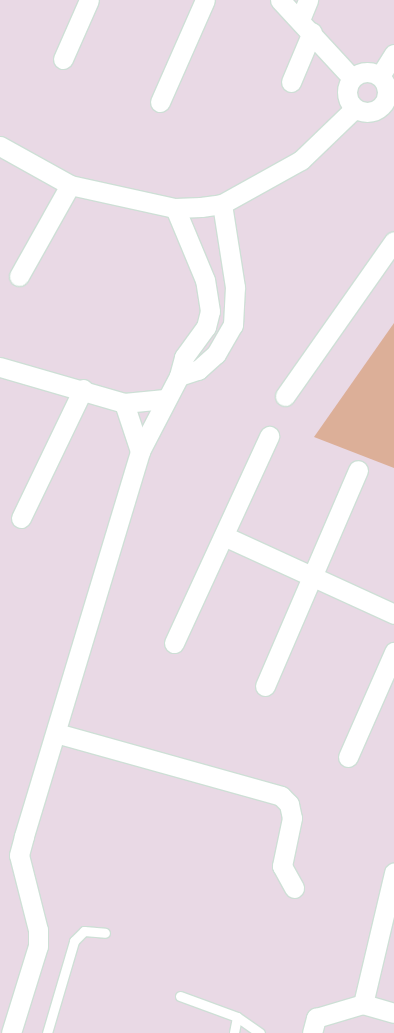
<!DOCTYPE html>
<html>
<head>
<meta charset="utf-8">
<style>
  body { margin:0 }
  #map { position:relative; width:394px; height:1033px; overflow:hidden; background:#e9d9e5; font-family:"Sofia Sans Condensed",sans-serif }
  div>[style] { position:absolute }
  [style*='--x'] { left:calc(var(--x)*1px); top:calc(var(--y)*1px); width:calc(var(--w)*1px); rotate:calc(var(--a)*1deg) }
  .green>* { inset:0; background:#dcaf98 }
  .roads { filter:drop-shadow(1px 0 #cedfd6) drop-shadow(-1px 0 #cedfd6) drop-shadow(0 1px #cedfd6) drop-shadow(0 -1px #cedfd6) }
  .service>* { height:9px; margin:-4.5px; padding:0 4.5px; transform-origin:4.5px; border-radius:4.5px; background:#fff }
  .minor>* { height:19px; margin:-9.5px; padding:0 9.5px; transform-origin:9.5px; border-radius:9.5px; background:#fff }
  .minor>.ring { margin:-9.5px; padding:0; box-sizing:content-box; background:none; border:19px solid #fff; border-radius:50% }
  span { translate:-50% -50%; white-space:nowrap; text-align:center; line-height:1.15; -webkit-text-stroke:4px #fff; paint-order:stroke }
</style>
</head>
<body>
<div id="map">
  <div class="green">
    <div style="clip-path:polygon(394px 323px,394px 468px,314px 437px)"></div>
  </div>
  <div class="roads">
    <div class="service">
      <div style="--x:180;--y:996;--w:61;--a:20.2"></div>
      <div style="--x:237;--y:1017;--w:16;--a:101"></div>
      <div style="--x:237;--y:1017;--w:28;--a:35"></div>
      <div style="--x:47;--y:1033;--w:96;--a:-73.6"></div>
      <div style="--x:74;--y:941;--w:14;--a:-45"></div>
      <div style="--x:84;--y:931;--w:21;--a:5"></div>
    </div>
    <div class="minor">
      <div style="--x:280;--y:0;--w:106;--a:47.3"></div>
      <div style="--x:300;--y:20;--w:22;--a:-68"></div>
      <div style="--x:63;--y:59;--w:64;--a:-66.2"></div>
      <div class="ring" style="left:347px;top:72px;width:21px;height:21px"></div>
      <div style="--x:380;--y:76;--w:26;--a:-58"></div>
      <div style="--x:291;--y:82;--w:54;--a:-67.2"></div>
      <div style="--x:160;--y:102;--w:111;--a:-66.2"></div>
      <div style="--x:0;--y:146;--w:80;--a:29.1"></div>
      <div style="--x:70;--y:185;--w:107;--a:12.4"></div>
      <div style="--x:175;--y:208;--w:26;--a:-2"></div>
      <div style="--x:201;--y:207;--w:21;--a:-8"></div>
      <div style="--x:222;--y:204;--w:90;--a:-29.1"></div>
      <div style="--x:301;--y:160;--w:74;--a:-43.9"></div>
      <div style="--x:19;--y:276;--w:104;--a:-60.7"></div>
      <div style="--x:0;--y:367;--w:129;--a:16.2"></div>
      <div style="--x:124;--y:403;--w:41;--a:-5.6"></div>
      <div style="--x:179;--y:376;--w:20;--a:-18"></div>
      <div style="--x:198;--y:370;--w:24;--a:-42"></div>
      <div style="--x:216;--y:354;--w:34;--a:-60"></div>
      <div style="--x:233;--y:325;--w:38;--a:-87"></div>
      <div style="--x:235;--y:287;--w:84;--a:-98.9"></div>
      <div style="--x:285;--y:396;--w:189;--a:-54.9"></div>
      <div style="--x:124;--y:403;--w:51;--a:71.6"></div>
      <div style="--x:21;--y:518;--w:143;--a:-64.3"></div>
      <div style="--x:224;--y:536;--w:187;--a:24.6"></div>
      <div style="--x:174;--y:643;--w:228;--a:-65.3"></div>
      <div style="--x:265;--y:686;--w:235;--a:-66.7"></div>
      <div style="--x:56;--y:733;--w:234;--a:15.6"></div>
      <div style="--x:281;--y:796;--w:11;--a:45"></div>
      <div style="--x:289;--y:804;--w:14;--a:78"></div>
      <div style="--x:292;--y:818;--w:49;--a:101.8"></div>
      <div style="--x:282;--y:866;--w:25;--a:61"></div>
      <div style="--x:348;--y:757;--w:115;--a:-66.3"></div>
      <div style="--x:363;--y:1004;--w:135;--a:-76.7"></div>
      <div style="--x:11;--y:1033;--w:91;--a:-72.8"></div>
      <div style="--x:38;--y:946;--w:16;--a:-90"></div>
      <div style="--x:38;--y:930;--w:77;--a:-104.2"></div>
      <div style="--x:19;--y:855;--w:20;--a:-75"></div>
      <div style="--x:24;--y:836;--w:402;--a:-73.2"></div>
      <div style="--x:140;--y:451;--w:85;--a:-62.5"></div>
      <div style="--x:179;--y:376;--w:20;--a:-75"></div>
      <div style="--x:184;--y:357;--w:37;--a:-54"></div>
      <div style="--x:206;--y:327;--w:16;--a:-76"></div>
      <div style="--x:210;--y:311;--w:31;--a:-99"></div>
      <div style="--x:205;--y:280;--w:78;--a:-112.6"></div>
      <div style="--x:312;--y:1033;--w:16;--a:-75"></div>
      <div style="--x:316;--y:1018;--w:49;--a:-16.6"></div>
      <div style="--x:363;--y:1004;--w:32;--a:16"></div>
    </div>
  </div>
</div>
</body>
</html>
